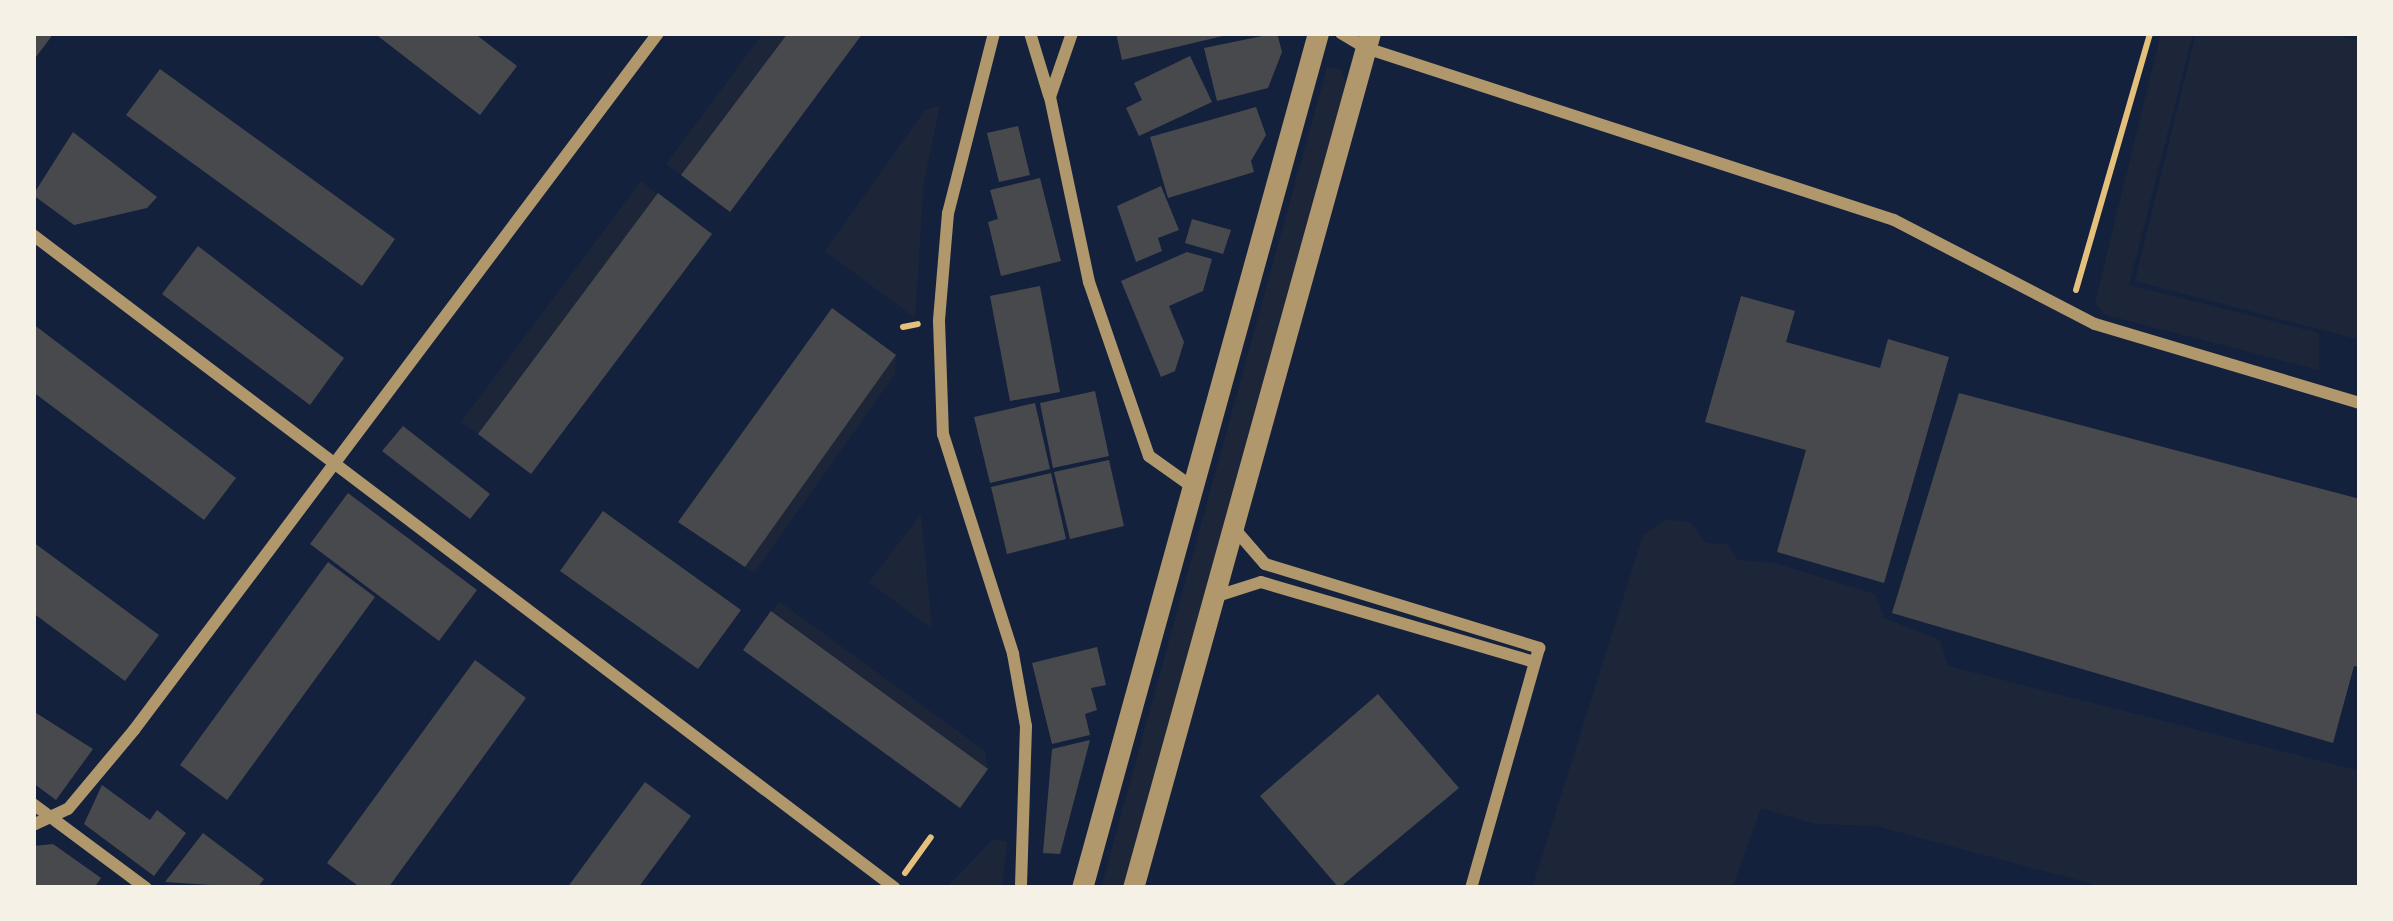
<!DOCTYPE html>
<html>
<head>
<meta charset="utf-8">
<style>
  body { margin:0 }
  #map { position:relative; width:2393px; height:921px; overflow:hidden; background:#14213d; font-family:Barlow,sans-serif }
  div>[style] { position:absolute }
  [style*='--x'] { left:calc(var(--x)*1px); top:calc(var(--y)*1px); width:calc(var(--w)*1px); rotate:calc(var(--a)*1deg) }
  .green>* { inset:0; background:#1d2539 }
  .building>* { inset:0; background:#48494c }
  .path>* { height:6px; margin:-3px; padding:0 3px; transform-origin:3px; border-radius:3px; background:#e5c07b }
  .minor>* { height:12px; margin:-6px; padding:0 6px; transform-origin:6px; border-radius:6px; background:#b1986c }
  .tertiary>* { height:21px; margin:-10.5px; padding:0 10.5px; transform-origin:10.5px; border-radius:10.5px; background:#b1986c }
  span { translate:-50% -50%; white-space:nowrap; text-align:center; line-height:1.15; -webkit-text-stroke:9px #f6f1e7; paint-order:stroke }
  .frame { position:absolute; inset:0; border:36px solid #f6f1e7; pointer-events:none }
</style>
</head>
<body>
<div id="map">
  <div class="green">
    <div style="clip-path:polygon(763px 33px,788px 33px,681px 175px,666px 164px)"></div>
    <div style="clip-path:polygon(2161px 33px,2193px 33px,2129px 285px,2319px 333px,2319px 370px,2106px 315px,2095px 303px)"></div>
    <div style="clip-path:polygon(2196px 33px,2326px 33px,2360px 41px,2360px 340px,2135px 281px)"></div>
    <div style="clip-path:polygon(1327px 67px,1341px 70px,1346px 83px,1126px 888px,1101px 888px)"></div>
    <div style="clip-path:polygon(940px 105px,924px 181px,915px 318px,825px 251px,925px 110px)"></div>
    <div style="clip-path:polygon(641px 181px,658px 194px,478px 434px,461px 422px)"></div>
    <div style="clip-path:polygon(896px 355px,895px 374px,754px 573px,745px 567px)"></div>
    <div style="clip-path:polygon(921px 514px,932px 629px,869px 582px)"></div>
    <div style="clip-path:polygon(1667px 519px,1691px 523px,1706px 543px,1727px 544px,1738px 560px,1775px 563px,1875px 594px,1884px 618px,1940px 640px,1948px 666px,2360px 771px,2360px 888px,2107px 888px,1876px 826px,1815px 824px,1761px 808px,1732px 888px,1532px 888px,1643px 535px)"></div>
    <div style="clip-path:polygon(779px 601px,985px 751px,988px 769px,772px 611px)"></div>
    <div style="clip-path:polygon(992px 840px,1007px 841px,1002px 888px,946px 888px)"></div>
  </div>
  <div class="building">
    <div style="clip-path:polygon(33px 33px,54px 33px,33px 61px)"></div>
    <div style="clip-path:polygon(374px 33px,474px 33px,517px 66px,480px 115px)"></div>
    <div style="clip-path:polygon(788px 33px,863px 33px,730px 212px,681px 175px)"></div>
    <div style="clip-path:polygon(1116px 33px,1227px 33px,1227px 35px,1122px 60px)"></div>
    <div style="clip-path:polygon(1277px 33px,1282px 52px,1268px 88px,1217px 101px,1204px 48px)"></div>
    <div style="clip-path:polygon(1190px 56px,1212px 102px,1139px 136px,1126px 108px,1142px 100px,1134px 83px)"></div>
    <div style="clip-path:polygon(160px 69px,395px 239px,362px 286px,126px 115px)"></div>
    <div style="clip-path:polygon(1256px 107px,1266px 135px,1251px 161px,1254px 172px,1168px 198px,1150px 137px)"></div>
    <div style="clip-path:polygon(1018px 126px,1030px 175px,999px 182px,987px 133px)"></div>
    <div style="clip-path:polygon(73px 132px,157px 197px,147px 208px,74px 225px,33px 195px)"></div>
    <div style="clip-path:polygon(1040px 178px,1061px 261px,1001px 276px,988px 222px,998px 219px,990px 190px)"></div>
    <div style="clip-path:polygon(1161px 186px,1179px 230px,1158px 238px,1162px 251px,1136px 262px,1117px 206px)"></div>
    <div style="clip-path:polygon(658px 193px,712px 234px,531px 474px,478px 434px)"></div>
    <div style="clip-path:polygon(1192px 219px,1231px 230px,1223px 254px,1185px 243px)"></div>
    <div style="clip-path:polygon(198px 246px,344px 358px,310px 405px,162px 294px)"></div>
    <div style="clip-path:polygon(1187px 252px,1212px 259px,1203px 291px,1169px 306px,1184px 342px,1175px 371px,1161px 377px,1121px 281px)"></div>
    <div style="clip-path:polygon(1040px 286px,1060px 392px,1010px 401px,990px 296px)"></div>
    <div style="clip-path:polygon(1741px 296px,1795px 311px,1786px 342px,1880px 368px,1888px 339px,1949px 357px,1884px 583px,1777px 552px,1806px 450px,1705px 422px)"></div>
    <div style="clip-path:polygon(832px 308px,896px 355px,745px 567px,678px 522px)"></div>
    <div style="clip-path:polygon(33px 324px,236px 478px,204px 520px,33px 392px)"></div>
    <div style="clip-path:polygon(1095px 391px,1109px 456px,1053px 468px,1040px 403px)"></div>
    <div style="clip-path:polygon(1959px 393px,2360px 499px,2360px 667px,2354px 666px,2333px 743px,1892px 613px)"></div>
    <div style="clip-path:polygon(1035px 403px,1050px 469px,990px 483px,974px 417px)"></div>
    <div style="clip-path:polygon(403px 426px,490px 494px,470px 519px,382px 451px)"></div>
    <div style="clip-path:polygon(1109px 460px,1124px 526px,1070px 539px,1054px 472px)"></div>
    <div style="clip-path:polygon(1051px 473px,1066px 539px,1007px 554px,991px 487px)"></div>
    <div style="clip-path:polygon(348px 493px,477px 590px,439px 641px,310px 544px)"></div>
    <div style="clip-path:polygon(603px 511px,741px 610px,698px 669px,560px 571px)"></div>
    <div style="clip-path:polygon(33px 542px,159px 635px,125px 681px,33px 613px)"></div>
    <div style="clip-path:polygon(328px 562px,375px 597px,227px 800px,180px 765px)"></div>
    <div style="clip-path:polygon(771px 611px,988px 769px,960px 808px,743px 650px)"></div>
    <div style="clip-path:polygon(1097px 647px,1106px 685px,1091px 688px,1097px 710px,1085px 714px,1090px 735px,1052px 744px,1032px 663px)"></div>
    <div style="clip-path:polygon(475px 660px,526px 698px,388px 888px,361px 888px,327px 863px)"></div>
    <div style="clip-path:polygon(1378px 694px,1459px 788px,1339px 888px,1260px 796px)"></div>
    <div style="clip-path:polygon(33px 711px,93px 749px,56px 800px,33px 783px)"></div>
    <div style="clip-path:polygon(1090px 740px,1060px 854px,1043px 853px,1052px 749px)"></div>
    <div style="clip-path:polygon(645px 782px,691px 816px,638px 888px,567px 888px)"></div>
    <div style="clip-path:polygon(102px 785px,150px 820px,157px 810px,186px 833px,154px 876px,84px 824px)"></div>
    <div style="clip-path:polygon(203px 833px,264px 879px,257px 888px,165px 882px)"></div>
    <div style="clip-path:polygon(53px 844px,101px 878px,94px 888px,33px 888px,33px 846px)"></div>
  </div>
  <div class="path">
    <div style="--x:2076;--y:290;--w:267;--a:-73.9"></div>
    <div style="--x:903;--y:327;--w:15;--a:-11"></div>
    <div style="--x:905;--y:873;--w:44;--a:-54.2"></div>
  </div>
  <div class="minor">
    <div style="--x:994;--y:33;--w:186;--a:104.3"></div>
    <div style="--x:948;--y:213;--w:108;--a:94.8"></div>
    <div style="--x:939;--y:321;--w:113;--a:88"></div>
    <div style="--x:943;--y:434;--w:231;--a:72.3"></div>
    <div style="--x:1013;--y:654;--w:73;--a:79.8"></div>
    <div style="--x:1026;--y:726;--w:162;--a:91.8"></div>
    <div style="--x:1030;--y:33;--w:65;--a:73"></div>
    <div style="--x:1072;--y:33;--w:68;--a:109"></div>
    <div style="--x:1050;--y:97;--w:189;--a:78.1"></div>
    <div style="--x:1089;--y:282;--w:184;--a:71"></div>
    <div style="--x:1149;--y:456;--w:52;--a:35.5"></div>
    <div style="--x:1341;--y:33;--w:29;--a:31"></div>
    <div style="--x:1366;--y:48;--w:555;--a:18.04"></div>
    <div style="--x:1894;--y:220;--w:226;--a:27.4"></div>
    <div style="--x:2095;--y:324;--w:277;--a:16.6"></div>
    <div style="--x:33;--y:235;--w:1081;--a:37.15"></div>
    <div style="--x:1232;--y:526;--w:50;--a:49"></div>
    <div style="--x:1265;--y:564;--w:287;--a:17"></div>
    <div style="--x:1539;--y:648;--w:249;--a:105.8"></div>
    <div style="--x:1214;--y:597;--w:49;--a:-17.7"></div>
    <div style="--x:1261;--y:582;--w:285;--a:16.3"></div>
    <div style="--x:33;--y:804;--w:141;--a:36.6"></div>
    <div style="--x:33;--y:825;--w:38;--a:-25"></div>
    <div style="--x:68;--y:809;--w:103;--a:-50.1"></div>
    <div style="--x:134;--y:730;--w:872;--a:-53.06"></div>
  </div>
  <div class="tertiary">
    <div style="--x:1082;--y:888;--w:887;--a:-74.57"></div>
    <div style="--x:1133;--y:888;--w:887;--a:-74.51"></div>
  </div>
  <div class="frame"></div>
</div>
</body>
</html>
